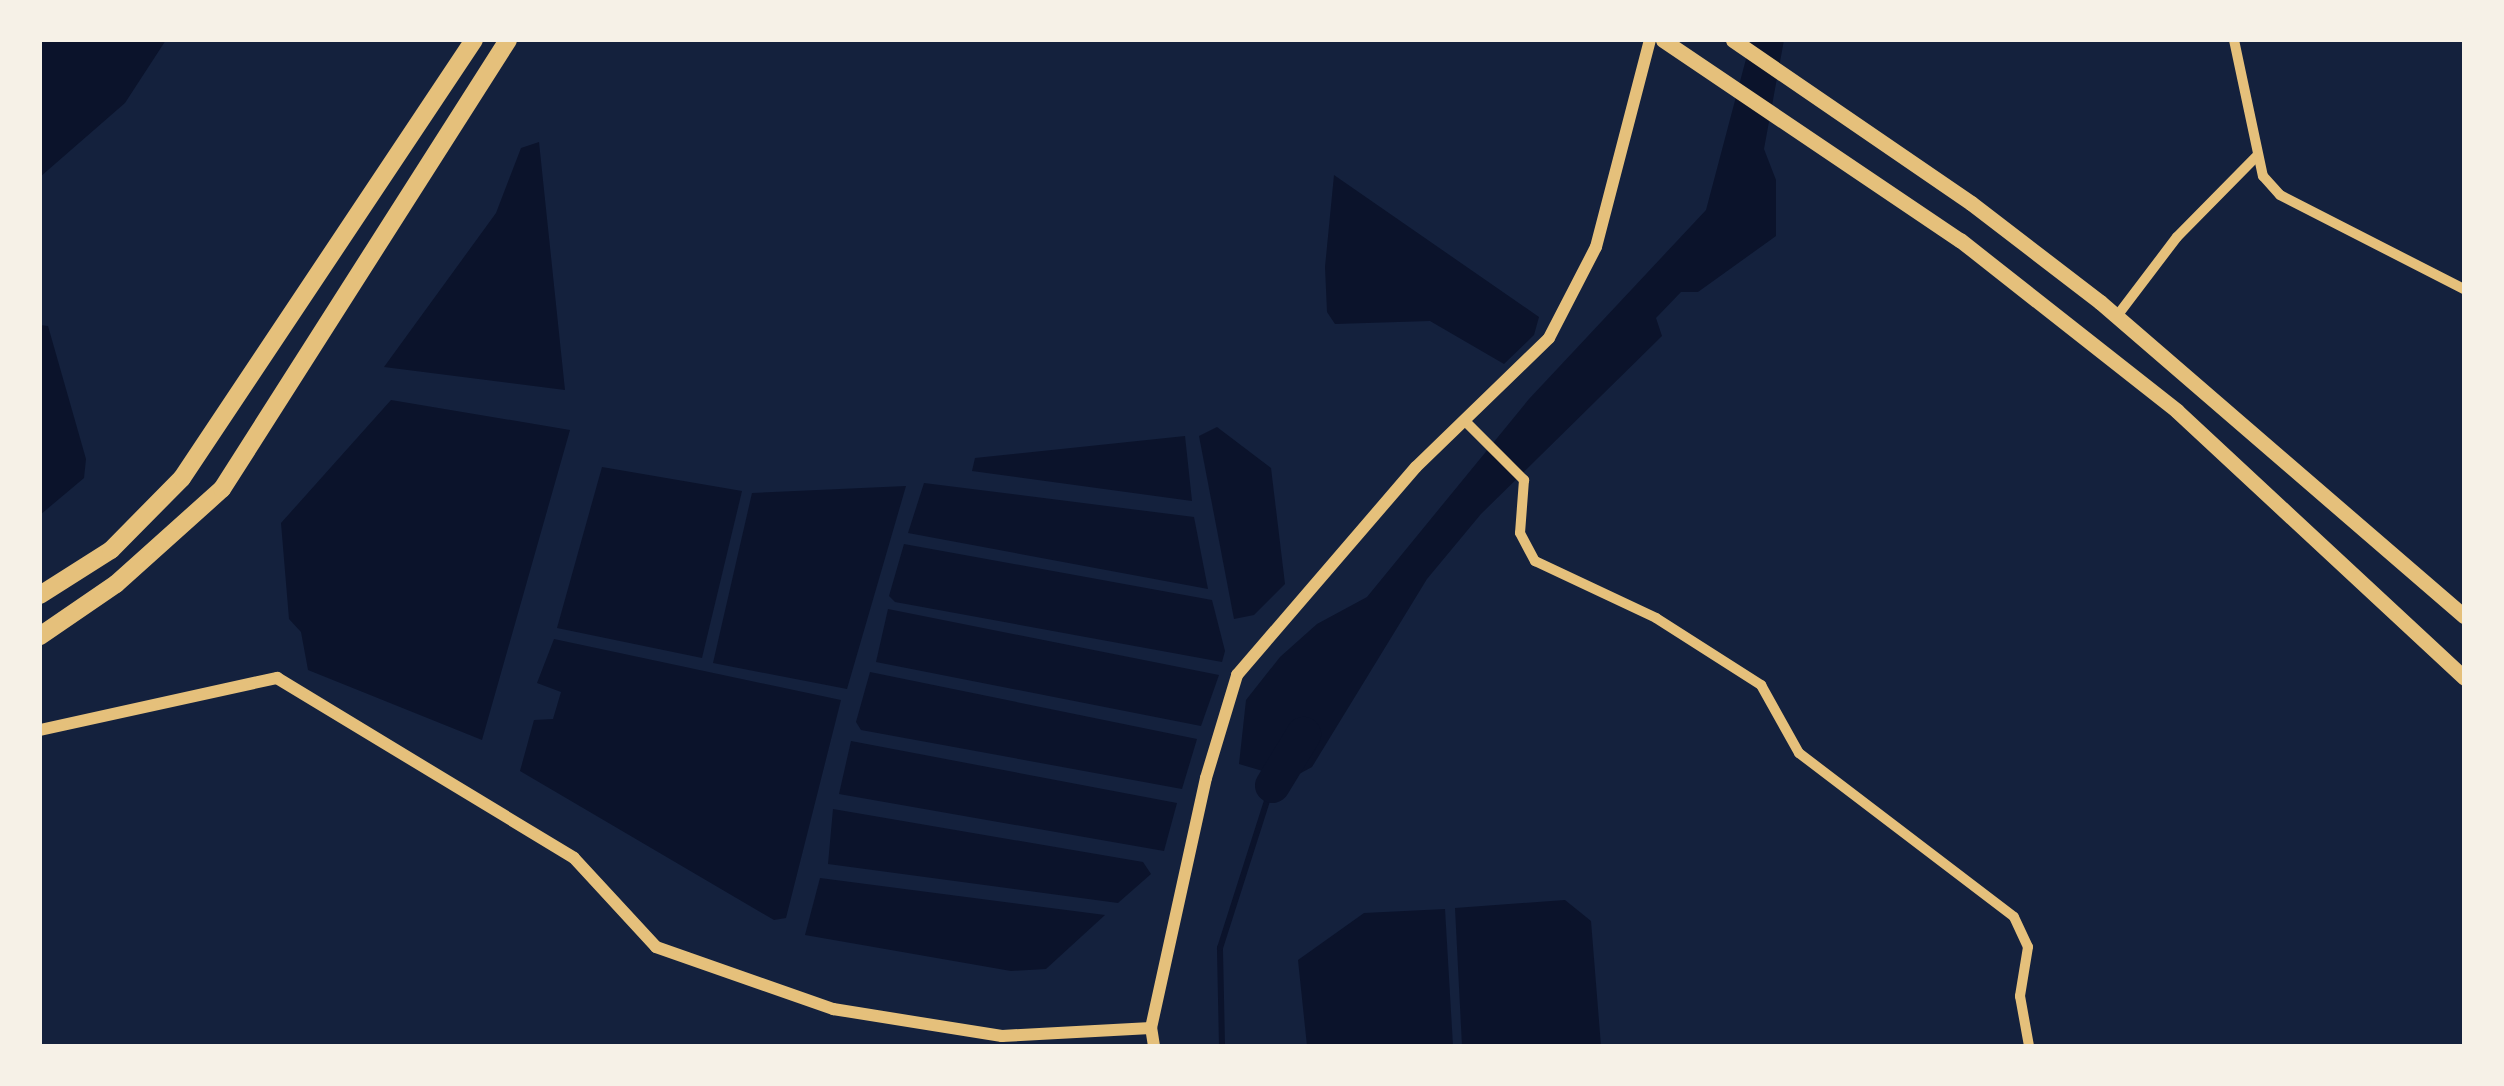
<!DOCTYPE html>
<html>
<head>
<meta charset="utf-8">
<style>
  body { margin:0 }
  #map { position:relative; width:2504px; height:1086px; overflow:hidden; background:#14213d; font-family:"Roboto Condensed",sans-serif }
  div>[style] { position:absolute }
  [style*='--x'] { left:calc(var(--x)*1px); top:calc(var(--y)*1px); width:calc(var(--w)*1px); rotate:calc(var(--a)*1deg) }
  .water>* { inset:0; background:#0b132b }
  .stream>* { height:6px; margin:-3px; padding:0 3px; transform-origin:3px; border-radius:3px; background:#0b132b }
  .river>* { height:35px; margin:-17.5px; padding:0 17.5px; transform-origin:17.5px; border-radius:17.5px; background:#0b132b }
  .minor>* { height:10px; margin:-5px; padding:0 5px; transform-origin:5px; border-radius:5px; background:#e5c07b }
  .tertiary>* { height:12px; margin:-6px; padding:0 6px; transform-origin:6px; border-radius:6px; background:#e5c07b }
  .primary>* { height:15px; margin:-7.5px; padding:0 7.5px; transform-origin:7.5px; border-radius:7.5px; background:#e5c07b }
  .motorway>* { height:18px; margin:-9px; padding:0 9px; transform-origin:9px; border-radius:9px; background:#e5c07b }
  span { translate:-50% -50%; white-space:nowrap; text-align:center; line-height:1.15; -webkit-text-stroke:8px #f6f1e7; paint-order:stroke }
  .frame { position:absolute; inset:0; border:42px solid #f6f1e7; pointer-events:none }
</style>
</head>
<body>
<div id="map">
  <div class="water">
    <div style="clip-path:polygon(40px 40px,166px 40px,125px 103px,40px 177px)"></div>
    <div style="clip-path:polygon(1751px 40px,1784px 40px,1764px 149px,1776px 180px,1776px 236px,1698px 292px,1681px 292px,1656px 318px,1662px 336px,1481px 514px,1427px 579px,1312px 767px,1290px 779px,1239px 764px,1246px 700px,1280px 657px,1317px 624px,1367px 597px,1529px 399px,1706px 210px)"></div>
    <div style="clip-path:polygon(539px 142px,565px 390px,384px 367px,496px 213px,521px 148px)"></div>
    <div style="clip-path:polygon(1334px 175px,1539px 317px,1534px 335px,1504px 364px,1430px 321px,1335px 324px,1327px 312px,1325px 267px)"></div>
    <div style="clip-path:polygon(40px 325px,48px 326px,86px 459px,84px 478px,40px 515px)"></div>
    <div style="clip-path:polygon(391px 400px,570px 430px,482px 740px,308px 670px,301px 632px,289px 619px,281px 523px)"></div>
    <div style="clip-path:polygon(1217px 427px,1271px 468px,1285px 584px,1254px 615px,1234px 619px,1199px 436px)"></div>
    <div style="clip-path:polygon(1185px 436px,1192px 501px,972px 471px,975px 458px)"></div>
    <div style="clip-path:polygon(602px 467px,742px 491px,702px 658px,557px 628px)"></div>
    <div style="clip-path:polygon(924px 483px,1194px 517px,1208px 589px,908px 533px)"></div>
    <div style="clip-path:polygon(906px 486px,847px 689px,713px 663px,752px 493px)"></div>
    <div style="clip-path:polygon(904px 544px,1212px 600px,1225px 651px,1222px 662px,895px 602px,889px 596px)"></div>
    <div style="clip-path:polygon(888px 609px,1219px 675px,1201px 726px,876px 662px)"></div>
    <div style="clip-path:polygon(554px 639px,841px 700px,786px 918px,774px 920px,520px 771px,534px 720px,553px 719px,561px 692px,537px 683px)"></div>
    <div style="clip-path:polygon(870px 672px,1197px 739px,1182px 789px,861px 730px,856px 722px)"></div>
    <div style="clip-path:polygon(851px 741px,1177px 803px,1164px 851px,839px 794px)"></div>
    <div style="clip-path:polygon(833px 809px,1143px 862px,1151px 874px,1118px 903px,828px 864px)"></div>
    <div style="clip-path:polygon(820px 878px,1105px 915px,1046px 969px,1011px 971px,805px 935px)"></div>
    <div style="clip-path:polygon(1565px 900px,1591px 921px,1601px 1046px,1462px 1046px,1455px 908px)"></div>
    <div style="clip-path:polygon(1445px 909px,1453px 1046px,1307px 1046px,1298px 960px,1364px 913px)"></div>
  </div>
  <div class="stream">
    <div style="--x:1222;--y:1046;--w:98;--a:-91.2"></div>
    <div style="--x:1220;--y:948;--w:171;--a:-72.3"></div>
  </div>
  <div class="river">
    <div style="--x:1272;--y:785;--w:60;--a:-58.7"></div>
  </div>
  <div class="minor">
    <div style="--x:2234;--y:40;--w:139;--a:78"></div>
    <div style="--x:2263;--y:176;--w:25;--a:48"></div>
    <div style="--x:2280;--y:195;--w:207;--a:27.1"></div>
    <div style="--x:2117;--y:316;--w:99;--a:-52.8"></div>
    <div style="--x:2177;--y:237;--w:114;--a:-45.4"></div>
    <div style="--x:1467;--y:423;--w:81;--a:45"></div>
    <div style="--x:1524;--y:480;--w:53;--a:94.3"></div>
    <div style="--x:1520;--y:533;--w:32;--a:62"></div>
    <div style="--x:1535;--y:561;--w:134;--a:25.2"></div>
    <div style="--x:1656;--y:618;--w:125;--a:32.5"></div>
    <div style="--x:1761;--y:685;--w:78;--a:60.8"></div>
    <div style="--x:1799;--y:753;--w:270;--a:37.3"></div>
    <div style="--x:2014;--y:917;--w:33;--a:65"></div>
    <div style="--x:2028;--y:947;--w:50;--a:99.3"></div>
    <div style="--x:2020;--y:996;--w:51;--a:79.8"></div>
  </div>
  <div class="tertiary">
    <div style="--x:40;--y:730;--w:243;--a:-12.4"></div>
    <div style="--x:277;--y:678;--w:347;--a:31.2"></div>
    <div style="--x:574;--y:858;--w:121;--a:47.3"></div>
    <div style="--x:656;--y:947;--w:188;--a:19.3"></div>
    <div style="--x:833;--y:1009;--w:171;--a:9.1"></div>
    <div style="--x:1002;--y:1036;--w:149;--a:-3.1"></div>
    <div style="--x:1154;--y:1046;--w:18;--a:-99"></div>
    <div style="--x:1151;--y:1028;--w:256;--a:-77.6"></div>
    <div style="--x:1206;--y:778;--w:108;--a:-73.2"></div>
    <div style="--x:1237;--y:675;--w:274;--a:-49.3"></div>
    <div style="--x:1416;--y:467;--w:185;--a:-44.1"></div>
    <div style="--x:1549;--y:338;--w:102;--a:-62.7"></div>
    <div style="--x:1596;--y:247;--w:214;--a:-75.4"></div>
  </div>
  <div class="primary">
    <div style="--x:1663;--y:40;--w:358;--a:34"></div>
    <div style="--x:1960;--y:240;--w:276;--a:38.2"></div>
    <div style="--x:2177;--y:411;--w:392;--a:42.9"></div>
    <div style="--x:1733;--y:40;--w:288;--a:34.4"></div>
    <div style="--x:1971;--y:203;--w:163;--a:37.5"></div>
    <div style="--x:2100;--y:302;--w:481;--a:40.8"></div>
  </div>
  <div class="motorway">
    <div style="--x:40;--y:595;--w:84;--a:-32.4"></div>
    <div style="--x:111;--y:550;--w:101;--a:-45.4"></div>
    <div style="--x:182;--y:478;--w:526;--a:-56.31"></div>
    <div style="--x:40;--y:636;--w:92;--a:-34.4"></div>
    <div style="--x:116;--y:584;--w:142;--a:-41.9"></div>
    <div style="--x:222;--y:489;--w:532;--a:-57.5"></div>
  </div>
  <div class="frame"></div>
</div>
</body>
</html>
